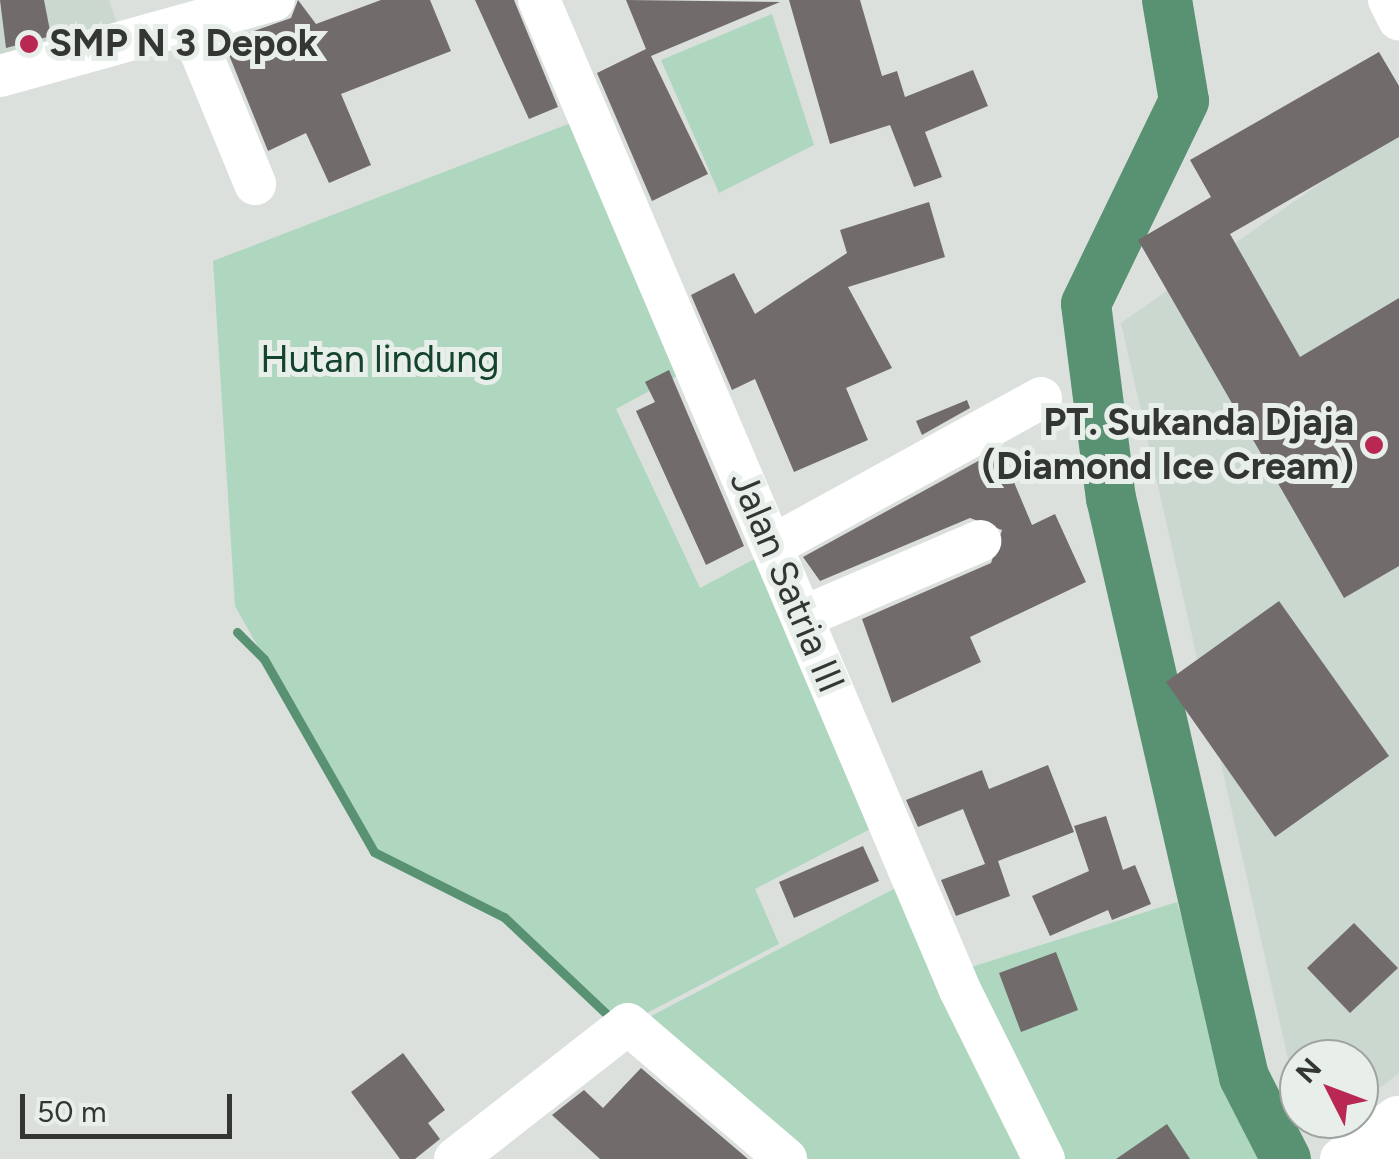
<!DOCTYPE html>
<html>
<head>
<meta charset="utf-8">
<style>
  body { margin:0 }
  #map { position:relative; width:1399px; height:1159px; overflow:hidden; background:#dbe0dd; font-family:Figtree,sans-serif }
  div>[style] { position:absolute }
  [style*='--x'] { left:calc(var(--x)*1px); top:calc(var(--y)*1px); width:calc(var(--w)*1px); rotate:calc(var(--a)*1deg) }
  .built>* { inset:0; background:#cbd8d0 }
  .green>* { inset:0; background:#afd6bf }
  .stream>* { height:9px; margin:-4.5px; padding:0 4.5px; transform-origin:4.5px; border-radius:4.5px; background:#589272 }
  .river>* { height:50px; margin:-25px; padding:0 25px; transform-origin:25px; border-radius:25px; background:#589272 }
  .building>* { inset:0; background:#716b6c }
  .minor>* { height:42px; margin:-21px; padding:0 21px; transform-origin:21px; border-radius:21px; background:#fff }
  .highway>* { height:55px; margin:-27.5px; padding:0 27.5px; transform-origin:27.5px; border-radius:27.5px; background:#fff }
  .dots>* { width:28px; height:28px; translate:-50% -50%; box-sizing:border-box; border:5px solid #e8eeea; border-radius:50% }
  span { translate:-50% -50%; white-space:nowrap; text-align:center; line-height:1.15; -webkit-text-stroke:10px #e8eeea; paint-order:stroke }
  .poi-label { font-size:38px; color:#343634; font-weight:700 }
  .left { translate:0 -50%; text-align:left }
  .right { translate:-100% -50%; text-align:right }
  .park-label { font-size:38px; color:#15442d }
  .street-label { font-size:38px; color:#343634 }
  .north { position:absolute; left:1279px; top:1039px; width:100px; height:100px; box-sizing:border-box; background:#e8eeea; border:2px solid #a0a4a1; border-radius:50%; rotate:312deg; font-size:28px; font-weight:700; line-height:40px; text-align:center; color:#343634 }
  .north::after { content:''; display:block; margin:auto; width:35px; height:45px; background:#b82853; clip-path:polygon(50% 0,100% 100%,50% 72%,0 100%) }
  .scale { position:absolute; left:20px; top:1094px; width:212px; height:45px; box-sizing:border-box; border:5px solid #343634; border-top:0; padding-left:12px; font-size:30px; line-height:35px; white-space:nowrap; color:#343634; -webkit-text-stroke:8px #e8eeea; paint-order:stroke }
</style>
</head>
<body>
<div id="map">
  <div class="built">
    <div style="clip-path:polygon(0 0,109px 0,117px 23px,0 65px)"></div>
    <div style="clip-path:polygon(1399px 128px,1399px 1073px,1359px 1104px,1359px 1059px,1299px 1059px,1299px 1107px,1121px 323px)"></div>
  </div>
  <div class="green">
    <div style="clip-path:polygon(772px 14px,814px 145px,719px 193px,661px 60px)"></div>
    <div style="clip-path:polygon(576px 121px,690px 369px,616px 409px,700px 588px,764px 554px,878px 825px,755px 889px,779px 944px,620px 1027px,504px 918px,374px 852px,235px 606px,213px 261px)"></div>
    <div style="clip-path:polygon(905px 883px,1026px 1159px,792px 1159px,634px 1025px)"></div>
    <div style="clip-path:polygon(1177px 902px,1226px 1077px,1276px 1159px,1052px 1159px,962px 970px)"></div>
  </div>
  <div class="stream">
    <div style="--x:237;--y:632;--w:38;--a:45"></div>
    <div style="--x:264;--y:659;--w:222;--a:60.3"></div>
    <div style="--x:374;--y:852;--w:145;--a:26.6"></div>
    <div style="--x:504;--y:917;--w:151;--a:43.4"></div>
  </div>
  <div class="river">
    <div style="--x:1167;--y:0;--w:102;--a:80.4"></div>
    <div style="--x:1184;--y:101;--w:225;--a:115.8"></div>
    <div style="--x:1086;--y:304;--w:196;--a:82.7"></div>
    <div style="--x:1111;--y:498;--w:594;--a:77.06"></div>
    <div style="--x:1244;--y:1077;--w:92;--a:62.9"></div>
  </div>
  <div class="building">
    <div style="clip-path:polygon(0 0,44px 0,51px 36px,6px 48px)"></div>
    <div style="clip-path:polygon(298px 0,316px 24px,381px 0,430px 0,451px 51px,341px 94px,371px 165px,329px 183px,306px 133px,268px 151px,227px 50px,244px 43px,240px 36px,291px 18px)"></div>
    <div style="clip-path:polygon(475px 0,514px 0,558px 107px,529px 119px)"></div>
    <div style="clip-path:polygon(626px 0,780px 2px,651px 56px,708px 174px,652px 201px,597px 73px,646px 49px)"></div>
    <div style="clip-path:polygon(789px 0,860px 0,882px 76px,897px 71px,905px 97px,973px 70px,988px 106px,925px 132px,942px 177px,914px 187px,890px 125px,830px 144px)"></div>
    <div style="clip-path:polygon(1379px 52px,1399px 86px,1399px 137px,1230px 234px,1300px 357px,1399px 298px,1399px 566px,1344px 598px,1138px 240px,1211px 197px,1190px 160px)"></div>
    <div style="clip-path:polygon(929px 202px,945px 257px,848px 287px,892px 368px,846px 388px,868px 440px,794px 472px,755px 379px,732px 390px,691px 295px,734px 273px,755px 314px,847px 253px,840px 230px)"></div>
    <div style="clip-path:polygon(669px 370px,744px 546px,706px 565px,636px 411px,655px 402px,645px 382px)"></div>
    <div style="clip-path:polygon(967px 400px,970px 408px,922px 435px,916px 421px)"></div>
    <div style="clip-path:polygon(1000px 449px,1032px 525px,1055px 514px,1086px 582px,970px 637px,981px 662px,892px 703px,862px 619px,991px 563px,1002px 530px,970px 518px,820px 581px,803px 557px)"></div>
    <div style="clip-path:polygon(1279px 601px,1389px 756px,1275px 837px,1166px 682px)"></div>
    <div style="clip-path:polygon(1048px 765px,1074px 832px,998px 861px,1010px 896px,956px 916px,941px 880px,985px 864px,963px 809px,918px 827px,906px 800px,982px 770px,989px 789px)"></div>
    <div style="clip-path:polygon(1106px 816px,1123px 870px,1135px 865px,1151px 904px,1112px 920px,1108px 910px,1050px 936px,1032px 896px,1089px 871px,1074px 826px)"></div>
    <div style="clip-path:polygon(863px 846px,879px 881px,794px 918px,779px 882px)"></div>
    <div style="clip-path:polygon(1354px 923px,1398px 968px,1350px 1013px,1307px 968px)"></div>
    <div style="clip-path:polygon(1056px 952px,1078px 1010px,1021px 1032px,999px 973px)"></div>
    <div style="clip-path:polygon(403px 1053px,445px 1110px,428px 1123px,440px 1139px,415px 1159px,400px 1159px,351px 1092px)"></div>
    <div style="clip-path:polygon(641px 1068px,748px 1159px,600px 1159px,552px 1115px,584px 1090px,603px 1108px)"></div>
    <div style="clip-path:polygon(1167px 1124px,1190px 1159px,1116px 1159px)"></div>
  </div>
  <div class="minor">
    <div style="--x:539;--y:0;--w:1076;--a:66.96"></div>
    <div style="--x:960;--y:990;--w:189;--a:63.6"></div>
    <div style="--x:1389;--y:0;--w:22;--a:63"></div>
    <div style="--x:190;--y:26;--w:171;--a:67.6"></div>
    <div style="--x:0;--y:76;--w:284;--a:-15.5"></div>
    <div style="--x:772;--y:546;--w:307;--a:-28.8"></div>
    <div style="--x:803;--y:617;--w:193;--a:-23.2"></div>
    <div style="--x:455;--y:1159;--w:219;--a:-38"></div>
    <div style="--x:628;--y:1024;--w:208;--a:40.5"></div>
    <div style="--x:1341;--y:1159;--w:70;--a:-36.9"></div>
  </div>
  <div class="highway">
    <div style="--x:1376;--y:1159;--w:29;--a:-36"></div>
  </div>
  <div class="dots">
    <div style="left:29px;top:44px;background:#b82853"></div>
    <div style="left:1374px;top:445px;background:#b82853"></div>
  </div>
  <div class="poi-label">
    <span class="left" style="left:49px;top:44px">SMP N 3 Depok</span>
    <span class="right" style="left:1354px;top:445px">PT. Sukanda Djaja<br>(Diamond Ice Cream)</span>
  </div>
  <div class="park-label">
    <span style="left:380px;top:360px">Hutan lindung</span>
  </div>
  <div class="street-label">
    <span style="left:787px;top:582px;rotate:67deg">Jalan Satria III</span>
  </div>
  <div class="north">N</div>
  <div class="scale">50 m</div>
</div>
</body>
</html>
